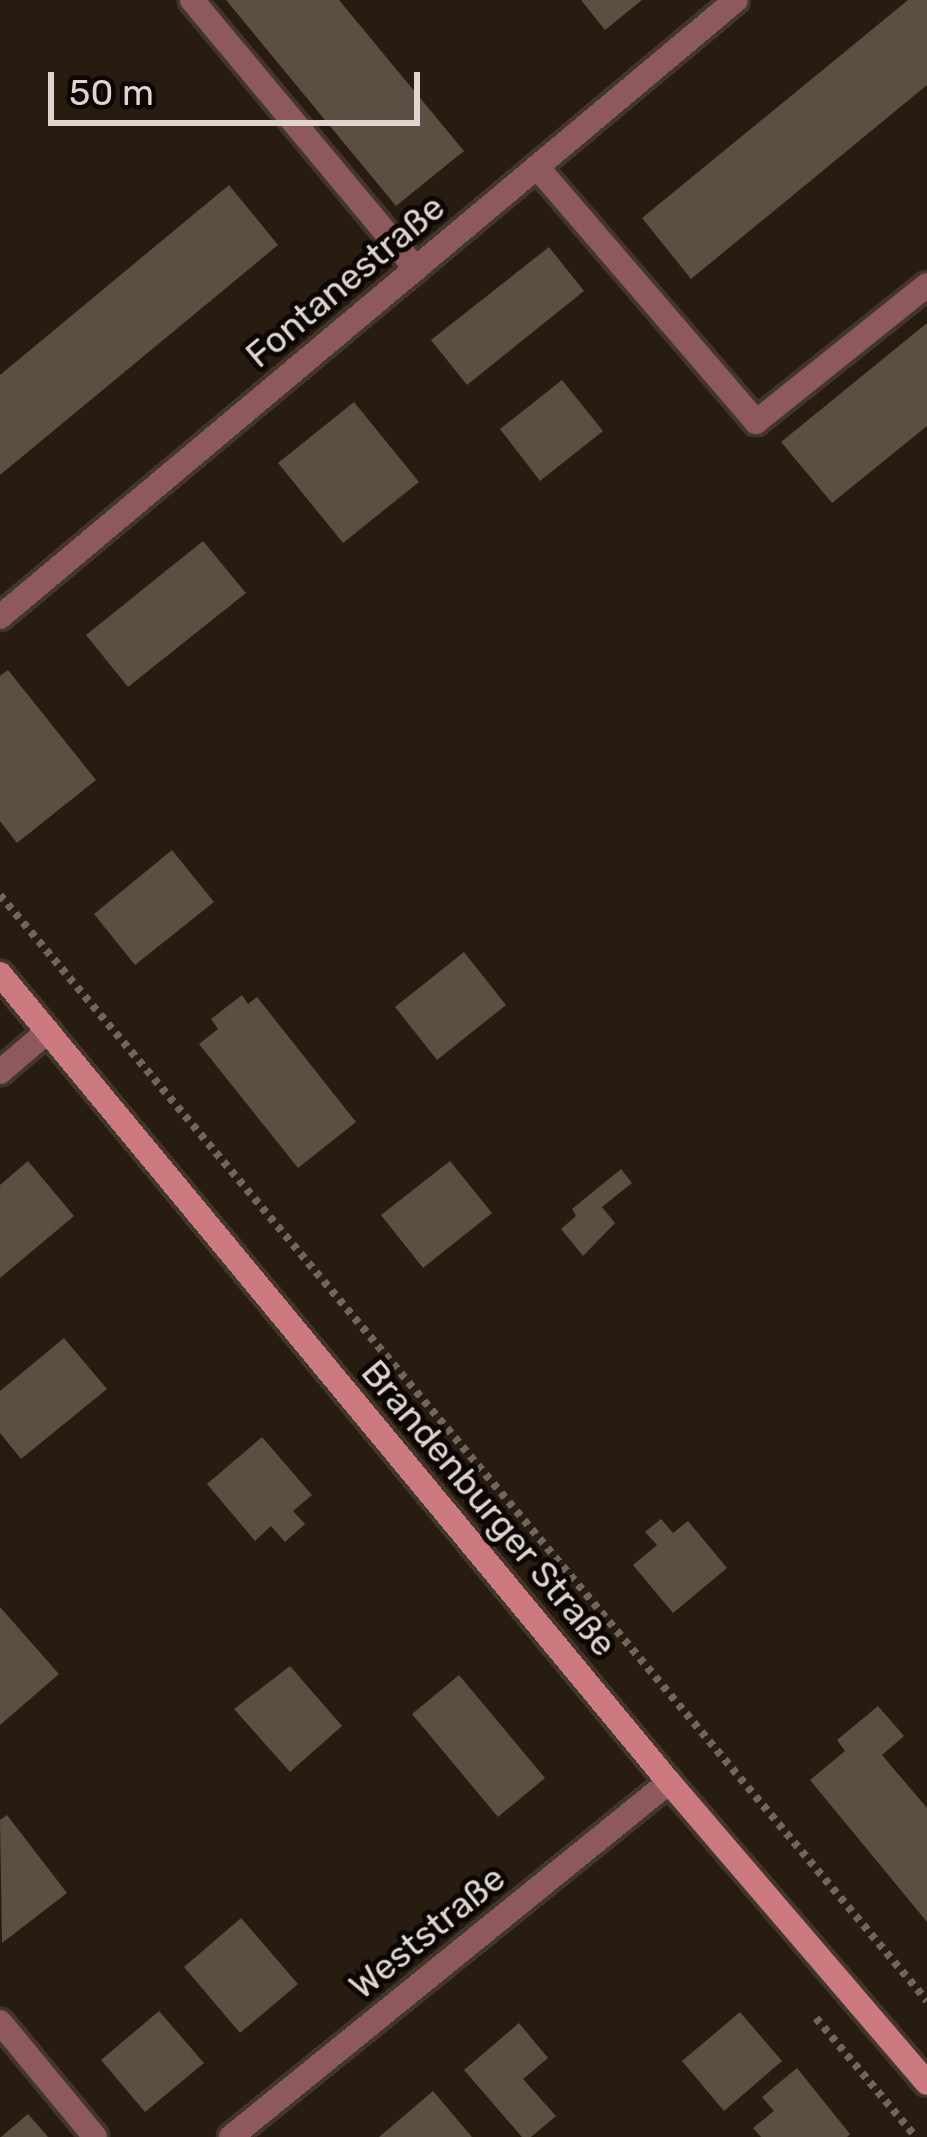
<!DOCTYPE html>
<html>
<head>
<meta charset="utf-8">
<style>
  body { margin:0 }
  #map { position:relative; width:927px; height:2137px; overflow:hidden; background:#271c0f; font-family:Rubik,sans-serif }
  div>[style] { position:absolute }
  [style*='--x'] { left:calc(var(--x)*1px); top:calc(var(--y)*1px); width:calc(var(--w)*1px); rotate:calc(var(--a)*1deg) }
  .building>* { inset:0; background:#5c4e40 }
  .path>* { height:8px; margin-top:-4px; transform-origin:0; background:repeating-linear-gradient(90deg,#70665b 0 6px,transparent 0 12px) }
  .roads { filter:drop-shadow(3px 0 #41362a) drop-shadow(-3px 0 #41362a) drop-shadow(0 3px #41362a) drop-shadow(0 -3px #41362a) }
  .lane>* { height:24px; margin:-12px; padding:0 12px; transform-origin:12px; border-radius:12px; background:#8d595c }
  .street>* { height:24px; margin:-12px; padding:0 12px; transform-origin:12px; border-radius:12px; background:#8d595c }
  .secondary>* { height:24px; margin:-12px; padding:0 12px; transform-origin:12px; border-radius:12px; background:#cc7a7f }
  span { translate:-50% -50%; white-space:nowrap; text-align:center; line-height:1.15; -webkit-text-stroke:10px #0c0704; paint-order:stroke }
  .street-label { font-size:36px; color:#ded6ce }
  .scale { position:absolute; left:48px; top:72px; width:372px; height:54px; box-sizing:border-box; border:6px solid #ded6ce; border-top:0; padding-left:15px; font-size:36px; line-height:42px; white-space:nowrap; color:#ded6ce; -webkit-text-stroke:9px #0c0704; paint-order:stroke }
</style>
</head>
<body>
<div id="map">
  <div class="building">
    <div style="clip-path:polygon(226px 0,339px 0,464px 151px,396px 206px)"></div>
    <div style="clip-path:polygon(581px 0,642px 0,605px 30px)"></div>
    <div style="clip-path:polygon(908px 0,927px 0,927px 85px,691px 279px,642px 218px)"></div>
    <div style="clip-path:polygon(229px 185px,278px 245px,0 475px,0 375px)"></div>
    <div style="clip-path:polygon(549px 247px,584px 291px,467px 385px,431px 340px)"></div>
    <div style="clip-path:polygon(927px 323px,927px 426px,832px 503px,781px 442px)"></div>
    <div style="clip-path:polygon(562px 380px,603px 431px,540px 481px,500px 429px)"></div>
    <div style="clip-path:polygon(354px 402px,419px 482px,343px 543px,278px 463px)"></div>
    <div style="clip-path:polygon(203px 541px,246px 593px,128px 687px,86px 635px)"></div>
    <div style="clip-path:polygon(8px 670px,96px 780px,17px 843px,0 821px,0 676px)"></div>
    <div style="clip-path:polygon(172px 850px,214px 902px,135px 965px,94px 914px)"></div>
    <div style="clip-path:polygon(464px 952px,506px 1005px,437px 1060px,395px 1007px)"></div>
    <div style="clip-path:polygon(242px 995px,248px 1004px,257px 997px,356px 1122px,298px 1168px,199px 1044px,218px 1029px,211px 1019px)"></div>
    <div style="clip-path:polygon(28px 1161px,74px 1216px,0 1278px,0 1185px)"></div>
    <div style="clip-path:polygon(450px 1161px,492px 1213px,423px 1268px,381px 1215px)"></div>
    <div style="clip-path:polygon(621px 1169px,632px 1183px,602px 1207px,615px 1223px,583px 1256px,561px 1229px,576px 1216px,572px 1209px)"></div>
    <div style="clip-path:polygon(64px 1338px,107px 1389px,21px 1459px,0 1433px,0 1391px)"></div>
    <div style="clip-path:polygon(262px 1437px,312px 1495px,293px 1511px,305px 1524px,285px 1542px,271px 1526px,255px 1541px,207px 1484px)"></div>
    <div style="clip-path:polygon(661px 1519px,673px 1533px,688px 1521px,727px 1568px,673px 1613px,633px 1565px,657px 1545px,645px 1532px)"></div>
    <div style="clip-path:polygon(0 1607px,59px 1674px,0 1725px)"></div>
    <div style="clip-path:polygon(290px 1666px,342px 1726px,290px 1772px,234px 1709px)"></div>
    <div style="clip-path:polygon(459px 1675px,545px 1778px,498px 1817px,412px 1714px)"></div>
    <div style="clip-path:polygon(878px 1706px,904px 1736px,882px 1755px,927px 1808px,927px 1922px,810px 1780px,845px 1751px,837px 1740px)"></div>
    <div style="clip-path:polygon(7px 1815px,67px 1893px,2px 1943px,0 1820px)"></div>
    <div style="clip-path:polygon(241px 1918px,298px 1984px,240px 2033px,184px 1967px)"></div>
    <div style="clip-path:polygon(159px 2011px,204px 2063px,145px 2112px,101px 2060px)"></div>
    <div style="clip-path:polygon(740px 2012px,782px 2061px,724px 2111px,682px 2061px)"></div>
    <div style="clip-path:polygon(519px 2023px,548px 2058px,523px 2079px,556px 2116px,531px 2137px,522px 2137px,464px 2070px)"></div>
    <div style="clip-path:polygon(797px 2068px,850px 2134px,847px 2137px,761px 2137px,753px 2128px,774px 2111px,762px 2097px)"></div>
    <div style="clip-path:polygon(433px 2091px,472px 2137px,379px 2137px,392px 2126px)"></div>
    <div style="clip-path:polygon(28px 2114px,48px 2137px,1px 2137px)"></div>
  </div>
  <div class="path">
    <div style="--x:0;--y:895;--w:1443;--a:50.03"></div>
    <div style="--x:816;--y:2018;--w:155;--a:50"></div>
  </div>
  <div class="roads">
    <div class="lane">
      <div style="--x:192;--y:0;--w:350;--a:50.2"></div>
      <div style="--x:537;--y:167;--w:336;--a:49.3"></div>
      <div style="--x:756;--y:422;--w:219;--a:-38.7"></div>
      <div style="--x:0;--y:1072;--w:63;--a:-40.5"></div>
    </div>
    <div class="street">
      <div style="--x:0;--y:617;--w:960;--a:-39.97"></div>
      <div style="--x:0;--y:2022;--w:149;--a:50.4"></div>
      <div style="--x:231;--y:2137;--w:564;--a:-39.02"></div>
    </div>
    <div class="secondary">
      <div style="--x:0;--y:974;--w:1049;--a:50.38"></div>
      <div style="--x:669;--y:1782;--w:396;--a:49.4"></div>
    </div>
  </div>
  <div class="street-label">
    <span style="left:345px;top:281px;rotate:-40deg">Fontanestraße</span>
    <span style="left:489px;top:1508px;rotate:50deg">Brandenburger Straße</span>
    <span style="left:427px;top:1932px;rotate:-39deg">Weststraße</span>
  </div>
  <div class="scale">50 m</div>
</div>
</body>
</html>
